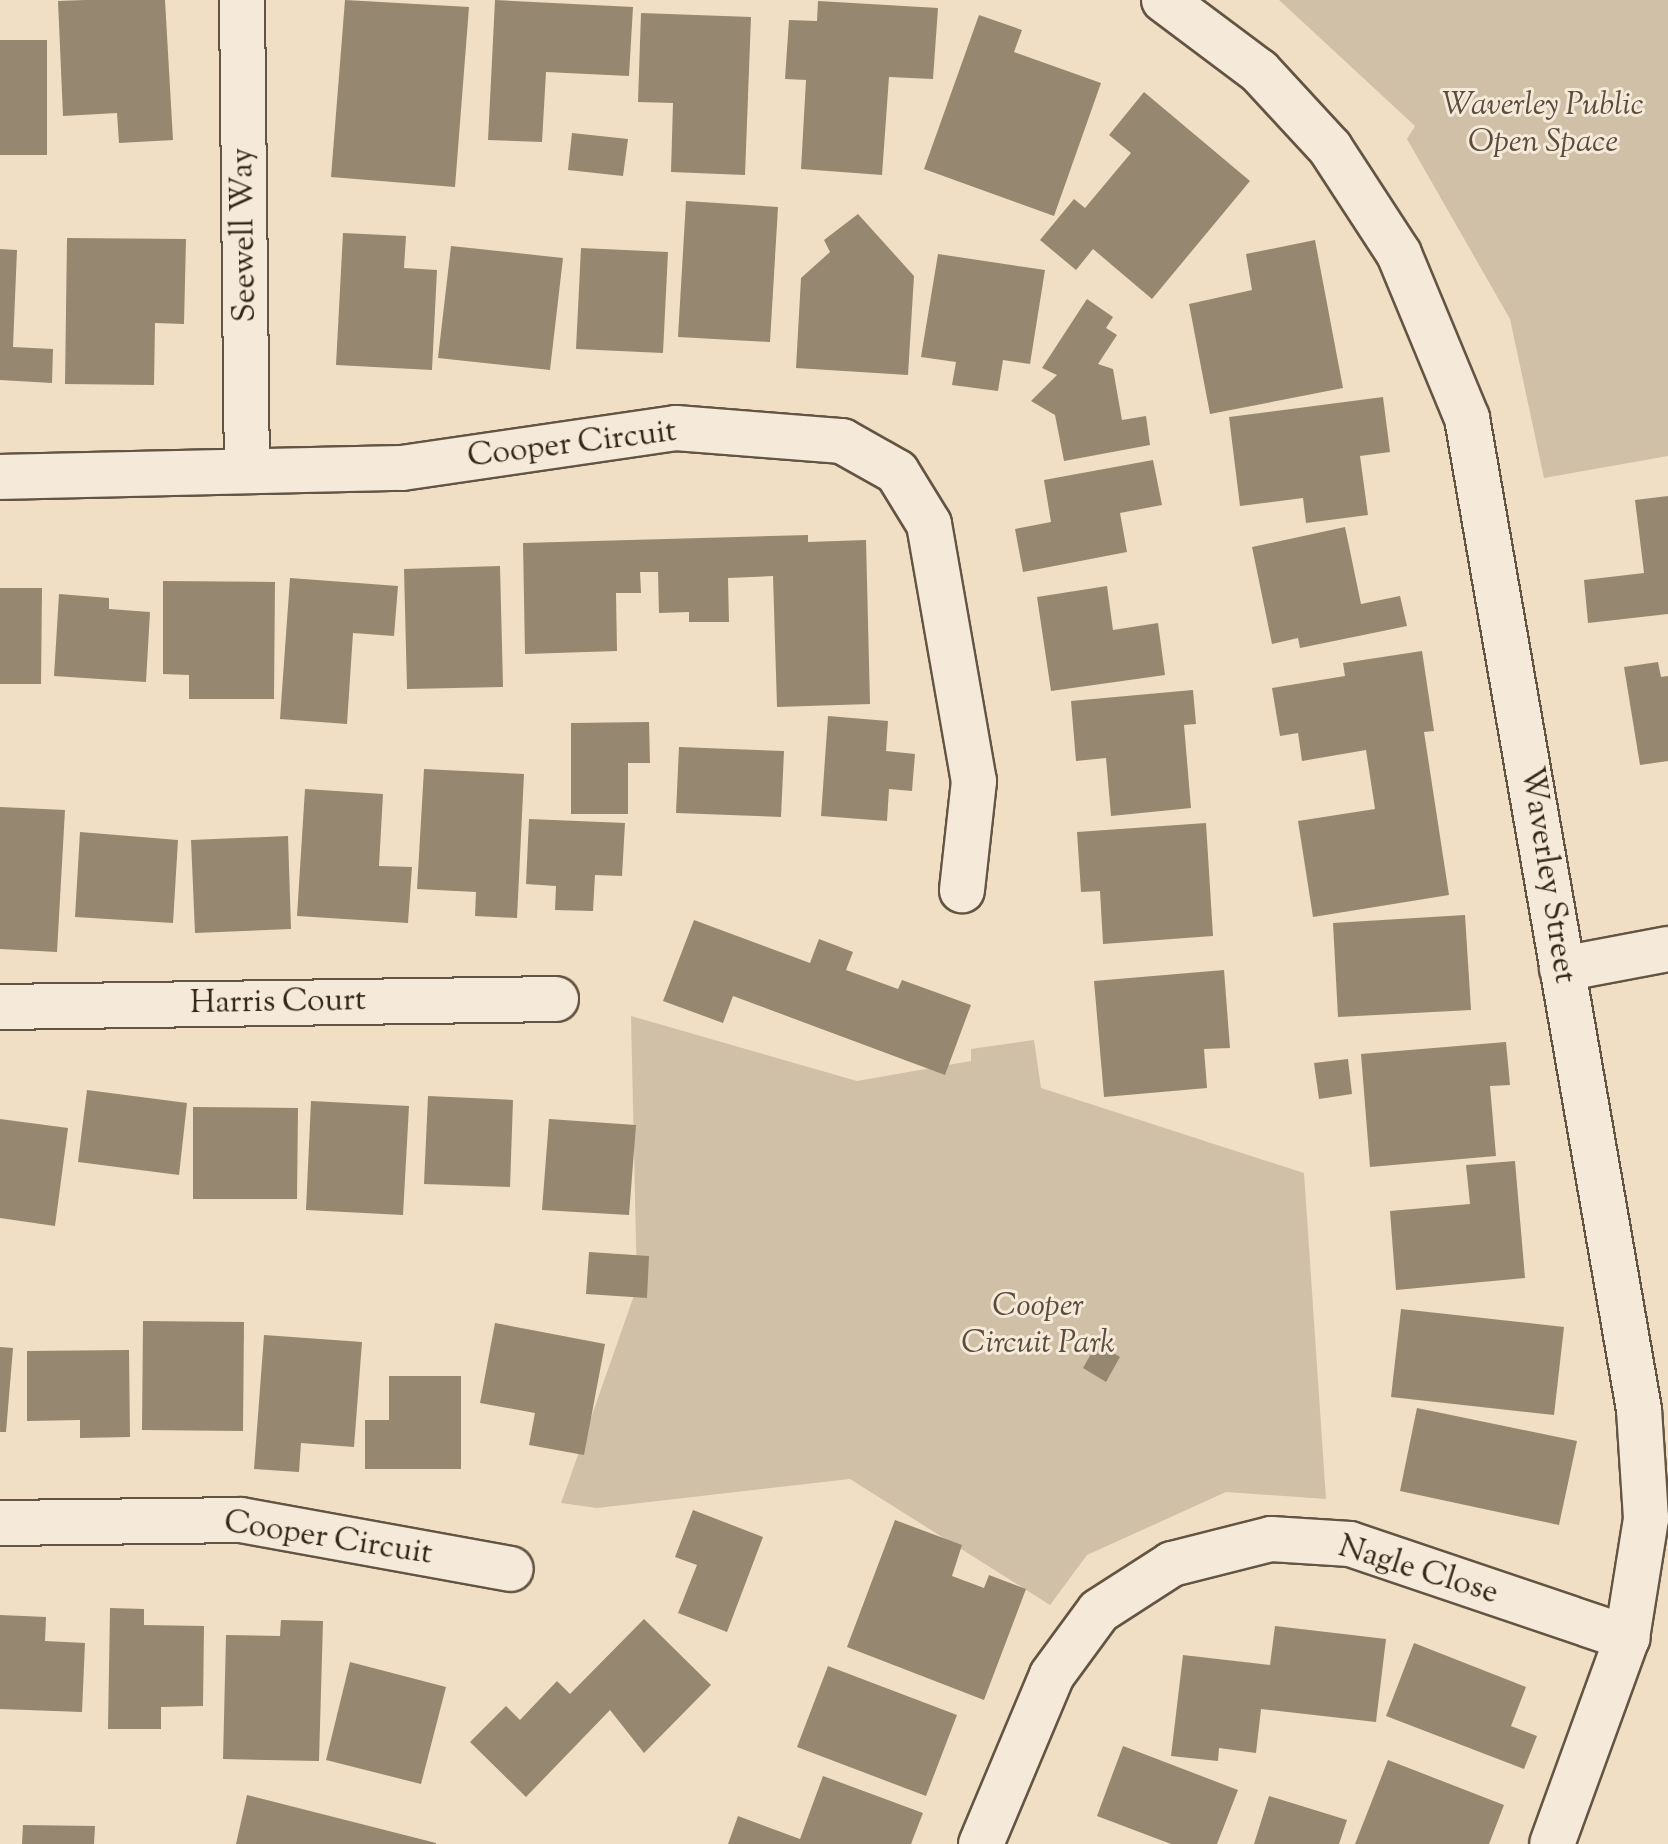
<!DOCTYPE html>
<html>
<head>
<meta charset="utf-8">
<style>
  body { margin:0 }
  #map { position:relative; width:1668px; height:1844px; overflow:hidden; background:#f0dfc4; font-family:"Sorts Mill Goudy",serif }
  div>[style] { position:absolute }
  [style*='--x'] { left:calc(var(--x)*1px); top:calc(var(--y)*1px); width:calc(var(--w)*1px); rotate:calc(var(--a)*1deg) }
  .green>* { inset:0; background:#d0c0a7 }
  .building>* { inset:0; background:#968771 }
  .roads { filter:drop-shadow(2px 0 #635543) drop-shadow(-2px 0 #635543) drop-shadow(0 2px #635543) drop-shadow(0 -2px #635543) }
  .street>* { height:44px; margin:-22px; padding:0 22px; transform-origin:22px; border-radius:22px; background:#f5ead9 }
  .secondary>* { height:44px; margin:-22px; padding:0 22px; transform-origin:22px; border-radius:22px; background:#f5ead9 }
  span { translate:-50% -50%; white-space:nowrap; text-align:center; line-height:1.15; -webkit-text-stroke:6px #f5ead9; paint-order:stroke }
  .park-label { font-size:32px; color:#5b4d3c; font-style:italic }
  .street-label { font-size:32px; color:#342718 }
</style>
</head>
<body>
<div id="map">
  <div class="green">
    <div style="clip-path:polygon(1279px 0,1668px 0,1668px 456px,1544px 478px,1510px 319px,1407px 139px,1415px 126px)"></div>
    <div style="clip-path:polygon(631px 1016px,857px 1081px,971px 1061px,971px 1049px,1034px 1040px,1041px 1088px,1304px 1173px,1326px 1499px,1226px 1492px,1087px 1555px,1050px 1605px,850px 1479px,597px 1508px,561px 1503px,637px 1287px)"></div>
  </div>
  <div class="building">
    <div style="clip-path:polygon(85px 0,165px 0,173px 140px,119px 143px,117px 113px,63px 116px,58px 1px)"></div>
    <div style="clip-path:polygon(345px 0,469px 7px,455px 187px,331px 177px)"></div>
    <div style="clip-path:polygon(495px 0,633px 7px,629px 76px,546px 72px,542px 142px,488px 140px)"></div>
    <div style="clip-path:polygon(818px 1px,938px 8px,933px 79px,889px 77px,882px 175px,801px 169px,806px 80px,785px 79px,789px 20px,817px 21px)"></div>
    <div style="clip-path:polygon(641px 13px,751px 17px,745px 175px,671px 172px,673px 103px,638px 102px)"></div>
    <div style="clip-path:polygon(979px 15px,1022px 30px,1014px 52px,1101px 83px,1054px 216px,924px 169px)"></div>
    <div style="clip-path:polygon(0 40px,47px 40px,47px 155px,0 155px)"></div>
    <div style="clip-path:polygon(1144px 92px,1250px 181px,1152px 299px,1093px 249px,1076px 270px,1040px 240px,1074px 199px,1085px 208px,1131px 153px,1109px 135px)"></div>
    <div style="clip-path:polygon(572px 133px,628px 139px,623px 176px,568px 170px)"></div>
    <div style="clip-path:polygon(686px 201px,778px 207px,770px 342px,678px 337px)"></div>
    <div style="clip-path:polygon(858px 214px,914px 276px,908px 375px,796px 368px,801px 278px,830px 252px,824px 240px)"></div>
    <div style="clip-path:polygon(343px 233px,406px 236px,404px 268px,437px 270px,432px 370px,336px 365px)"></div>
    <div style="clip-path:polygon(67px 238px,186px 239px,184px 324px,155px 323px,154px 385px,65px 384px)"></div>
    <div style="clip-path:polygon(1315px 240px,1343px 388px,1210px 414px,1189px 304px,1252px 290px,1246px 254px)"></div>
    <div style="clip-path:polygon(451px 246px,563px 258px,550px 370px,438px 358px)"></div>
    <div style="clip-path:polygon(581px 248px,668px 252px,663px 353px,576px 349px)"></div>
    <div style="clip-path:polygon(0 249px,17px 250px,13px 347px,53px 349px,52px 383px,0 380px)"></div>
    <div style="clip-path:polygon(938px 254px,1045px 270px,1030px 364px,1003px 360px,998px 391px,952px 385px,956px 362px,921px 357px)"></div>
    <div style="clip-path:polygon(1087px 299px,1113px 317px,1106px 328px,1117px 335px,1098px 364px,1113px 369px,1122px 420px,1146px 416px,1150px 445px,1064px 461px,1055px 415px,1031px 401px,1057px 375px,1042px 368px)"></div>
    <div style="clip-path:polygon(1383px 397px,1390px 452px,1360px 456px,1368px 515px,1306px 523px,1303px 498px,1240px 506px,1229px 417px)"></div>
    <div style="clip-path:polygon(1153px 460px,1162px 505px,1120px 513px,1127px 552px,1023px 572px,1015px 529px,1051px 522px,1044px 480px)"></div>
    <div style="clip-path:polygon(1668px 496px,1668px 614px,1588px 623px,1584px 580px,1644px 573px,1635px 500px)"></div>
    <div style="clip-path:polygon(1345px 527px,1361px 604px,1400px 596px,1407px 626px,1300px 648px,1298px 638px,1272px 644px,1252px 547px)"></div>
    <div style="clip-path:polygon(808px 535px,808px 542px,866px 540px,870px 704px,777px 707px,773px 576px,728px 578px,729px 622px,689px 622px,689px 612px,659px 613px,658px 572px,640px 572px,641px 593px,616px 593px,617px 651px,525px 654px,523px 543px)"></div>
    <div style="clip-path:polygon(500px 566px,503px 687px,407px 689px,404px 569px)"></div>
    <div style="clip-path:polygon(290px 578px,398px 586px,394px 636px,353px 633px,347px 724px,280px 719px)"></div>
    <div style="clip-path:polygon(163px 581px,275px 582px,274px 699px,189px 699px,189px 675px,163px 674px)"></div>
    <div style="clip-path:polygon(1107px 586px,1113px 630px,1158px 623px,1165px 675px,1051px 691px,1037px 597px)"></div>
    <div style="clip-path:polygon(0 588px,42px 588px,41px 684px,0 684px)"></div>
    <div style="clip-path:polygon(59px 594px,109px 598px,109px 609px,150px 612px,146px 682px,54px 676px)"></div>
    <div style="clip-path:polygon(1422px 651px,1434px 731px,1424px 732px,1449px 895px,1313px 917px,1298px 821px,1375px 809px,1366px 750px,1302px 761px,1298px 733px,1280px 736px,1272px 688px,1345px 676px,1343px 663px)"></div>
    <div style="clip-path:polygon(1658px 662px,1661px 677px,1668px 676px,1668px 761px,1640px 765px,1624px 667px)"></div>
    <div style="clip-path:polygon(1193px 690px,1196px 724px,1184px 725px,1191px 808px,1111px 816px,1106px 758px,1076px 761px,1071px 701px)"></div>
    <div style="clip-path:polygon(828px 716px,888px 721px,886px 751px,915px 754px,912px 791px,889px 789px,887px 821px,821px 816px)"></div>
    <div style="clip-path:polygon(649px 722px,650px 763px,628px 763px,628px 814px,571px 814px,571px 723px)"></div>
    <div style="clip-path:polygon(679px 747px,784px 751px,781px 817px,676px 813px)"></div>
    <div style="clip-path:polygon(424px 769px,524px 774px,517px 918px,475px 916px,476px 892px,417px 889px)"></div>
    <div style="clip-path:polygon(305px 789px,383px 794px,379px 866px,412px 867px,408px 923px,297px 916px)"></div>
    <div style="clip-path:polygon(0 807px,65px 810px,57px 952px,0 949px)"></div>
    <div style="clip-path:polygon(529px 819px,625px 823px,622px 876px,595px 875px,593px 911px,555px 910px,556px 886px,526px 884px)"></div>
    <div style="clip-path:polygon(1206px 823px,1213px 936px,1103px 944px,1100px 891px,1081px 892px,1077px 832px)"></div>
    <div style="clip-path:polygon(80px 832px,178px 840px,173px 923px,75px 917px)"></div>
    <div style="clip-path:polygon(288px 836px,291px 929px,195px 933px,191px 840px)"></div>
    <div style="clip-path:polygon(1465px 915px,1471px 1010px,1338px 1017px,1333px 923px)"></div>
    <div style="clip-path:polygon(694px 920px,810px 963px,819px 939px,853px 952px,846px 970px,898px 989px,902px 980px,971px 1005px,945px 1075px,733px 996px,723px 1023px,663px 1001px)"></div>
    <div style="clip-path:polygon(1224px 970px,1230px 1048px,1204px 1049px,1207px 1088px,1104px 1097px,1094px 981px)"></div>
    <div style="clip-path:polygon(1506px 1042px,1510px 1085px,1490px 1086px,1496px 1156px,1370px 1167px,1361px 1054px)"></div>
    <div style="clip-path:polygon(1348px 1059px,1352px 1094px,1319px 1099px,1314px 1063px)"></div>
    <div style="clip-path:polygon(87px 1090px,187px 1103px,179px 1175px,78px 1162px)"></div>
    <div style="clip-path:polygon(428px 1096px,513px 1100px,510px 1187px,424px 1184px)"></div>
    <div style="clip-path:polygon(311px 1101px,409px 1106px,403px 1215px,306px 1210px)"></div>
    <div style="clip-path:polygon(193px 1107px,298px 1108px,297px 1199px,193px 1199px)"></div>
    <div style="clip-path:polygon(0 1119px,68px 1128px,55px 1226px,0 1218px)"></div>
    <div style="clip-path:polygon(549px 1119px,636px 1125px,629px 1215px,542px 1210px)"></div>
    <div style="clip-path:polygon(1515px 1161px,1525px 1278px,1396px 1290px,1390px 1211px,1470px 1204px,1466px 1165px)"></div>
    <div style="clip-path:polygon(589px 1252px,649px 1256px,647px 1298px,586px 1294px)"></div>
    <div style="clip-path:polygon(1401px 1309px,1564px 1327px,1554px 1415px,1391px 1397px)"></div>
    <div style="clip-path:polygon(143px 1321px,244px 1322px,243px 1431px,142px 1430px)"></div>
    <div style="clip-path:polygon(495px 1323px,605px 1344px,584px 1455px,529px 1445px,535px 1413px,480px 1403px)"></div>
    <div style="clip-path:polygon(264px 1335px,362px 1342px,354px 1447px,301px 1443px,299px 1472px,254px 1469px)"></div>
    <div style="clip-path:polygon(1097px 1343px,1120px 1357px,1106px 1382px,1083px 1368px)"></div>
    <div style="clip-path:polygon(0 1347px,13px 1348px,6px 1432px,0 1432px)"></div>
    <div style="clip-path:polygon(129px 1350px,130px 1437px,80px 1438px,80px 1420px,27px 1421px,27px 1351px)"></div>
    <div style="clip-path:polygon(389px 1376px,461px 1376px,461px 1469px,365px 1469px,365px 1420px,389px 1420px)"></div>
    <div style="clip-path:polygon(1417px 1408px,1577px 1441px,1559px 1525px,1400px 1491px)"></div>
    <div style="clip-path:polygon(693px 1510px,763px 1537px,727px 1632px,678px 1613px,697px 1565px,675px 1557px)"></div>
    <div style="clip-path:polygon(895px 1520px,962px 1545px,952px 1576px,984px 1588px,989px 1575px,1026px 1589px,984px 1700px,847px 1647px)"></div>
    <div style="clip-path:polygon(110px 1608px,144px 1609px,144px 1625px,204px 1626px,203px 1706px,161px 1707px,161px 1729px,108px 1729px)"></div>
    <div style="clip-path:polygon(0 1615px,46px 1617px,45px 1641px,85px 1643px,82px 1712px,0 1709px)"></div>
    <div style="clip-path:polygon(644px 1619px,711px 1685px,644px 1753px,610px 1710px,526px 1797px,470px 1742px,506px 1706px,520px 1720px,557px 1681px,570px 1694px)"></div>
    <div style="clip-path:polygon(281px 1620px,323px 1621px,319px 1761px,223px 1759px,226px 1635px,280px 1636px)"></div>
    <div style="clip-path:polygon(1275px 1626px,1386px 1639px,1376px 1722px,1261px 1709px,1256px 1753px,1219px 1748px,1218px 1761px,1171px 1756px,1183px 1655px,1270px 1665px)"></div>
    <div style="clip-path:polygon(1414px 1643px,1526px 1687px,1511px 1726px,1537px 1736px,1524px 1769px,1386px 1716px)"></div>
    <div style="clip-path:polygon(350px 1662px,446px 1687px,421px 1784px,326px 1760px)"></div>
    <div style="clip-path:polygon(828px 1666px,957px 1715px,926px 1796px,797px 1747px)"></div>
    <div style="clip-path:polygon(1123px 1746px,1238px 1790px,1217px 1844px,1171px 1844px,1097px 1816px)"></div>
    <div style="clip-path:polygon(1388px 1760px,1504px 1805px,1489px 1844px,1355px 1844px)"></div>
    <div style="clip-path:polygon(823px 1776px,923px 1813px,911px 1844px,728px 1844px,738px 1816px,800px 1839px)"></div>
    <div style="clip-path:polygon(247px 1795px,436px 1843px,436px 1844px,236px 1844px)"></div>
    <div style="clip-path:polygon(1269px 1796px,1347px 1820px,1339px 1844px,1254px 1844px)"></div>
    <div style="clip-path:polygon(23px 1825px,95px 1826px,94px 1844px,22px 1844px)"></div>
  </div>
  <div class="roads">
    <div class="street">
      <div style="--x:242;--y:0;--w:471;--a:89.4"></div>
      <div style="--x:0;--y:477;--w:402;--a:-1.3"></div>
      <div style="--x:402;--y:468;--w:277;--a:-8.3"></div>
      <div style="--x:676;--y:428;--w:167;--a:4.5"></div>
      <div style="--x:842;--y:441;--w:63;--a:29.4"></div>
      <div style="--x:897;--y:472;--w:61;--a:58.4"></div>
      <div style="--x:929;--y:524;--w:261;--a:80.1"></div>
      <div style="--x:974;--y:781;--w:110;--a:96.3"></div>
      <div style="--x:1562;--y:969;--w:108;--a:-10.7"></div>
      <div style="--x:0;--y:1007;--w:556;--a:-0.82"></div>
      <div style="--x:0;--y:1523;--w:241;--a:-0.7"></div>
      <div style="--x:241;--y:1520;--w:274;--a:10.3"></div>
      <div style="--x:981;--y:1844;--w:183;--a:-67.2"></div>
      <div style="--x:1052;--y:1675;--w:79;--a:-53.7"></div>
      <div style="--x:1099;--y:1611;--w:87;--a:-32.8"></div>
      <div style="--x:1172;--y:1564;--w:102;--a:-14.2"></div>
      <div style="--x:1271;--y:1539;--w:79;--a:3.6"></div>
      <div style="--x:1350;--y:1544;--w:293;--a:18.7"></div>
    </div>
    <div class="secondary">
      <div style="--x:1164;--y:0;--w:119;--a:36.8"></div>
      <div style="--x:1259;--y:71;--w:105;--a:47.3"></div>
      <div style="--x:1330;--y:148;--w:126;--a:56.9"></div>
      <div style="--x:1399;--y:254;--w:178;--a:67.5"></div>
      <div style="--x:1467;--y:418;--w:1007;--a:80.16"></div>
      <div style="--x:1639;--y:1410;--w:109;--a:86.3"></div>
      <div style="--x:1646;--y:1519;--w:121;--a:99.1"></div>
      <div style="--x:1627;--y:1638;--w:219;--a:110"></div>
    </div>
  </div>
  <div class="park-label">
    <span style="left:1543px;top:125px">Waverley Public<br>Open Space</span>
    <span style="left:1038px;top:1326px">Cooper<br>Circuit Park</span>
  </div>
  <div class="street-label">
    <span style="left:245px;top:235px;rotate:-91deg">Seewell Way</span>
    <span style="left:572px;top:445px;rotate:-7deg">Cooper Circuit</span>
    <span style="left:1547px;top:875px;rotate:81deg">Waverley Street</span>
    <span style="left:278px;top:1003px;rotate:-1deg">Harris Court</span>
    <span style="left:328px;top:1539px;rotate:9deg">Cooper Circuit</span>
    <span style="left:1418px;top:1571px;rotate:17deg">Nagle Close</span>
  </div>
</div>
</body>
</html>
